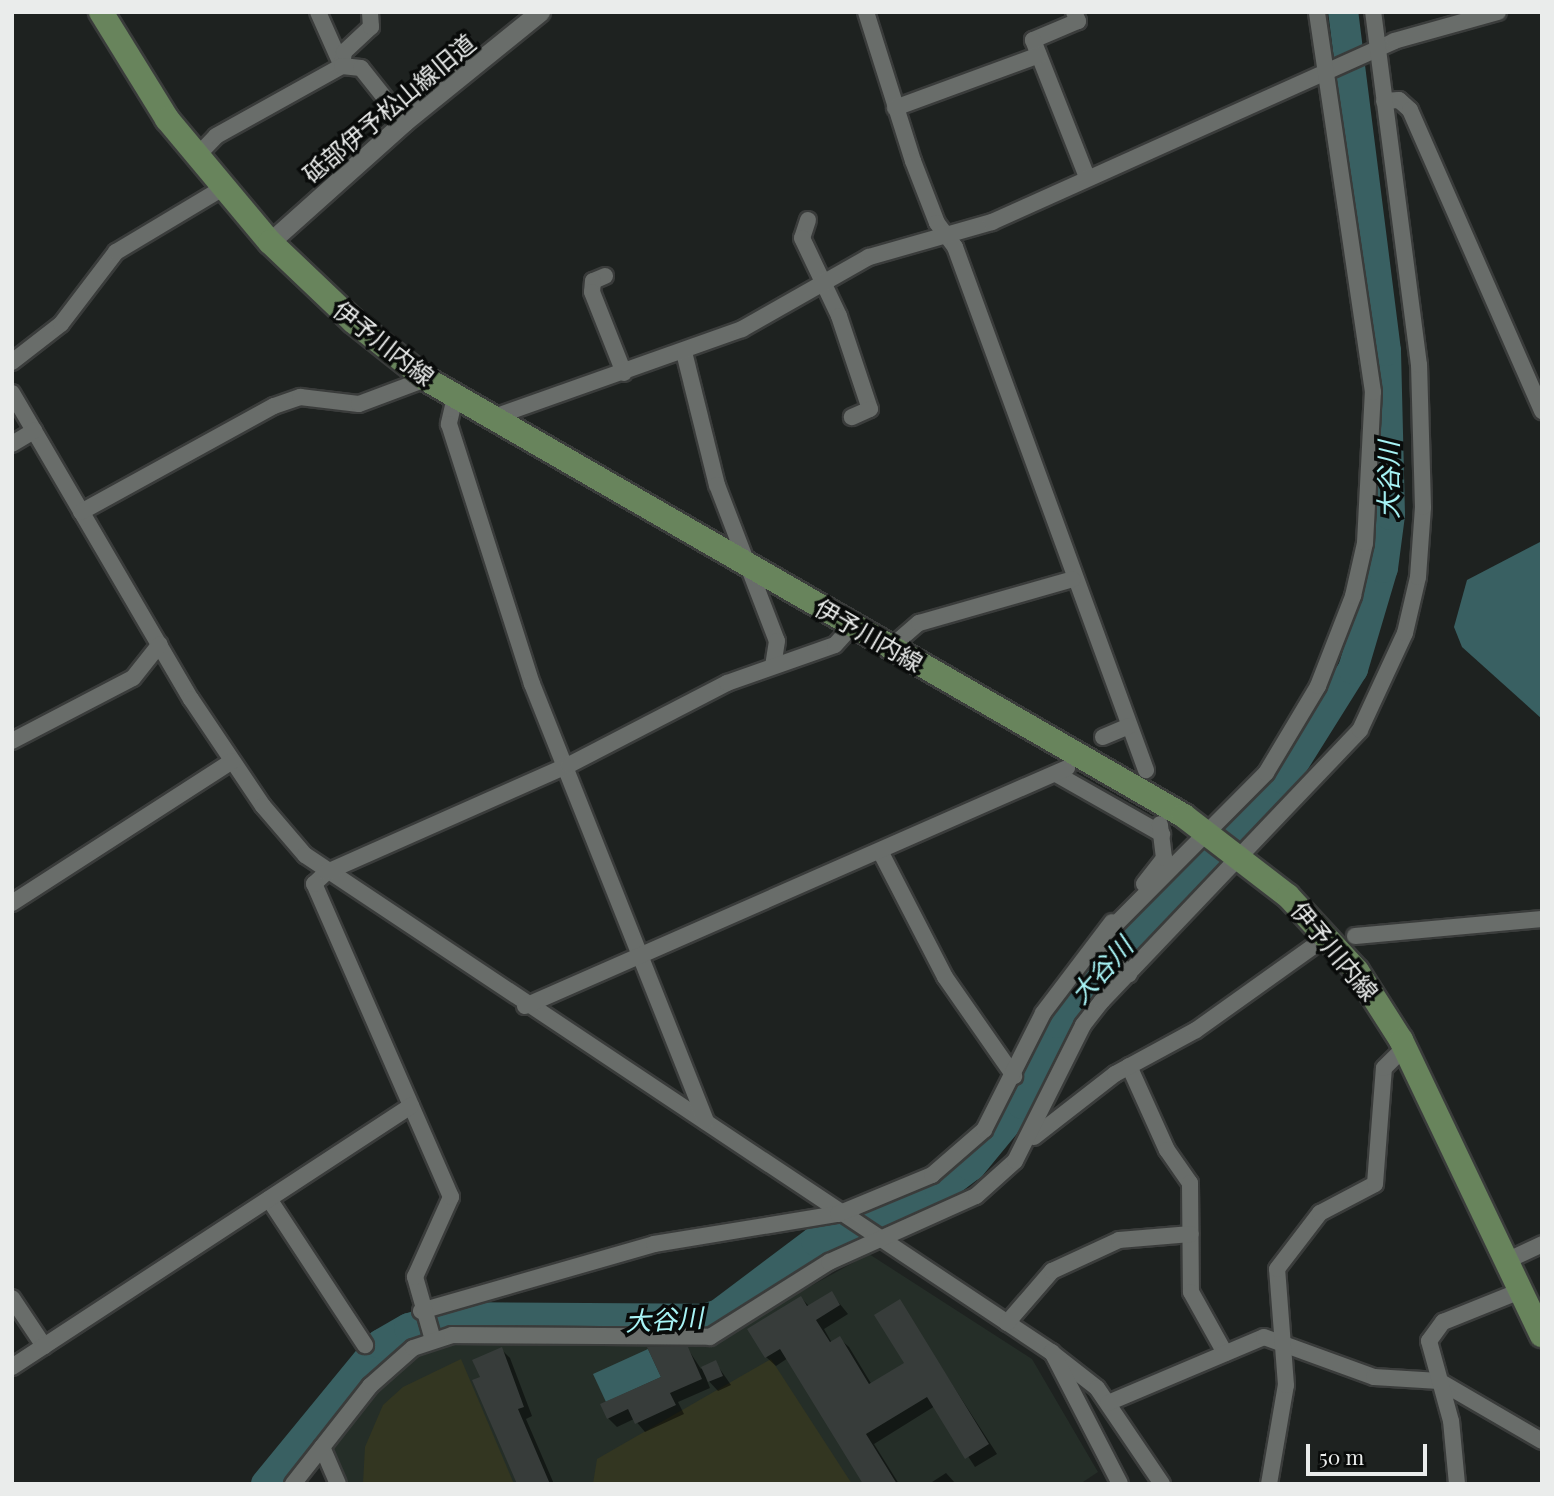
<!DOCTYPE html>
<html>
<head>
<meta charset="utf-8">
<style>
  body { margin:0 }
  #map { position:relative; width:1554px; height:1496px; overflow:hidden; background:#1e2220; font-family:"Playfair Display","Noto Sans JP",serif }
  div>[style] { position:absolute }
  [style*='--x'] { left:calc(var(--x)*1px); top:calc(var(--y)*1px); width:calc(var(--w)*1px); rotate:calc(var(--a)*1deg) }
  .built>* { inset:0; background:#252e28 }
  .green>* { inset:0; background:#333621 }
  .water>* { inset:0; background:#396062 }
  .shadow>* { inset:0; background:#0007 }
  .river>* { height:30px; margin:-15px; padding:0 15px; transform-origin:15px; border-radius:15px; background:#396062 }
  .building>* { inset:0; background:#373c3a }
  .roads { filter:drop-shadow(2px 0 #3a3c3b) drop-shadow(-2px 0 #3a3c3b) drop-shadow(0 2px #3a3c3b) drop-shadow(0 -2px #3a3c3b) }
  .minor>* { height:16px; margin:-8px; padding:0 8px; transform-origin:8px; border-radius:8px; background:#696d6a }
  .tertiary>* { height:19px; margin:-9.5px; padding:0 9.5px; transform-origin:9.5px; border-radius:9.5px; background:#696d6a }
  .primary>* { height:24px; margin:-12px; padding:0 12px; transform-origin:12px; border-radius:12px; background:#68845c }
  span { translate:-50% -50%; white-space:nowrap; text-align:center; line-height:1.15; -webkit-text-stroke:7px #090b0a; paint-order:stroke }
  .street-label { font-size:24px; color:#eaeceb }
  .water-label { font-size:26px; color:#a8f4f6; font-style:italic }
  .frame { position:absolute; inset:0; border:14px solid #eaeceb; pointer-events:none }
  .scale { position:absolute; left:1306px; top:1444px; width:121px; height:32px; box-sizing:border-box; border:4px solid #eaeceb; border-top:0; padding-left:9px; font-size:21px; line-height:24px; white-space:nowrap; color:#eaeceb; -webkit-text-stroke:5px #090b0a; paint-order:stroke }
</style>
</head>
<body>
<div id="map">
  <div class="built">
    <div style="clip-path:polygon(869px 1254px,1032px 1359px,1098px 1472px,1080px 1484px,344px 1484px,330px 1449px,380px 1384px,416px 1354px,457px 1341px,711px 1341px)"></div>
  </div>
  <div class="green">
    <div style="clip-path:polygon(461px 1359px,514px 1484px,363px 1484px,365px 1447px,383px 1405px,403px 1387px)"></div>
    <div style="clip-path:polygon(771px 1359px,852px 1484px,593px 1484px,597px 1459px)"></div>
  </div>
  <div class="water">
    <div style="clip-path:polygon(1542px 541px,1542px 719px,1462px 647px,1454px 627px,1467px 580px)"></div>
    <div style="clip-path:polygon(648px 1349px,661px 1377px,606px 1402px,593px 1374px)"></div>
  </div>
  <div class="shadow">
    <div style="clip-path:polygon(831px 1293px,848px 1314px,824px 1329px,832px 1343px,839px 1338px,849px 1347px,872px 1385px,906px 1364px,899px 1302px,997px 1454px,975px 1467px,935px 1406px,874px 1444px,899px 1484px,865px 1484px,788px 1358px,776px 1366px,766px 1357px,801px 1298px,810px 1307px)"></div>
    <div style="clip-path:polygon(501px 1349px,510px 1358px,532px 1416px,526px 1419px,554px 1484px,519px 1484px,482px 1378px)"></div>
    <div style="clip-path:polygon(688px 1349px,701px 1369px,715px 1362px,731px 1385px,718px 1391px,706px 1378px,710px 1388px,678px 1402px,684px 1414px,645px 1432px,634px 1419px,617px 1427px,608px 1418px,663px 1378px)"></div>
    <div style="clip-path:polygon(946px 1473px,956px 1484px,929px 1484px)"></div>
  </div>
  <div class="river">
    <div style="--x:266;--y:1484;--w:181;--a:-50.6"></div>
    <div style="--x:381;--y:1344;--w:32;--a:-30"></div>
    <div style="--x:409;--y:1328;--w:38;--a:-17"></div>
    <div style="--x:445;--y:1317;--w:258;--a:0.4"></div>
    <div style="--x:703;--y:1319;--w:17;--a:-17"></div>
    <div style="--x:719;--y:1314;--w:121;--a:-37"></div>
    <div style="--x:816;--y:1241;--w:134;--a:-22.8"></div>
    <div style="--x:940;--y:1189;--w:39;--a:-37"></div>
    <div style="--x:971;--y:1166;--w:80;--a:-50.6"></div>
    <div style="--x:1022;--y:1104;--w:88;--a:-67.2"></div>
    <div style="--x:1056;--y:1023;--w:42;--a:-53.7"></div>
    <div style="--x:1081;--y:989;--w:292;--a:-46"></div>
    <div style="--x:1284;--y:779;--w:130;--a:-57.9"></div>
    <div style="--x:1353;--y:669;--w:105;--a:-73.5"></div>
    <div style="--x:1383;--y:568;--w:53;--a:-82.5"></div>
    <div style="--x:1390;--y:515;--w:164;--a:-91.4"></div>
    <div style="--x:1386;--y:351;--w:342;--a:-97.2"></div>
  </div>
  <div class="building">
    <div style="clip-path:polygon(832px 1291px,840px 1305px,816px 1320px,830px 1342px,840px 1336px,869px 1384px,904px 1363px,874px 1315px,900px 1299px,989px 1444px,965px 1459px,927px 1397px,866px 1434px,897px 1484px,863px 1484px,780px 1349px,765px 1358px,747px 1329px,801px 1296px,807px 1306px)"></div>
    <div style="clip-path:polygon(502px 1347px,524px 1407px,518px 1409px,550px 1484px,517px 1484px,472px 1380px,480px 1377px,472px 1360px)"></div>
    <div style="clip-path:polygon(647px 1347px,688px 1347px,702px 1379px,670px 1393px,676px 1405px,635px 1424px,628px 1409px,607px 1419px,600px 1404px,661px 1377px)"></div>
    <div style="clip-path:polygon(716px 1360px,723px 1376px,708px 1382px,701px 1367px)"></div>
  </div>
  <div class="roads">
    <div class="minor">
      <div style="--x:318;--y:12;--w:57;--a:66.1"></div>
      <div style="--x:866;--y:12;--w:156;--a:72.5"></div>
      <div style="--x:913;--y:161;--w:66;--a:68.8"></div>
      <div style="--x:937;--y:223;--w:30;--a:53"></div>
      <div style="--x:955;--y:247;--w:557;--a:69.94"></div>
      <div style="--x:1074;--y:12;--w:10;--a:66"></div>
      <div style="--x:1078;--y:21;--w:49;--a:157.1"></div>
      <div style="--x:1033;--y:40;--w:147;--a:68.5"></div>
      <div style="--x:342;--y:66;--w:14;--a:-82"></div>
      <div style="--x:344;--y:52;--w:37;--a:-43"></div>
      <div style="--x:371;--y:27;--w:15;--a:-94"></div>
      <div style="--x:1384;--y:101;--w:15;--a:-4"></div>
      <div style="--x:1399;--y:100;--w:15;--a:42"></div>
      <div style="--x:1410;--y:110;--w:329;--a:66.3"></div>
      <div style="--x:895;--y:108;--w:153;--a:-20.2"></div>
      <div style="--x:196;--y:157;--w:29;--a:-46"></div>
      <div style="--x:216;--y:136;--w:144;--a:-29.1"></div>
      <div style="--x:342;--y:66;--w:19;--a:6"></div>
      <div style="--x:361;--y:68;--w:69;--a:51.5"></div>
      <div style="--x:808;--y:220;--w:19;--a:108"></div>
      <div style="--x:802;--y:238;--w:86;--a:64.6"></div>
      <div style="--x:839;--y:316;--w:98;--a:71.6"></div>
      <div style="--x:870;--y:409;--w:20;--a:156"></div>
      <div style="--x:605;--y:276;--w:13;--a:157"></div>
      <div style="--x:593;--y:281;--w:11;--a:95"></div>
      <div style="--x:592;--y:292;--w:87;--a:68.4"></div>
      <div style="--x:684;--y:352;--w:137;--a:76.1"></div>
      <div style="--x:717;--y:485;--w:167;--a:69"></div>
      <div style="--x:777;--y:641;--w:24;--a:99"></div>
      <div style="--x:12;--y:362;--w:62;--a:-37.8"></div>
      <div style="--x:61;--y:324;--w:91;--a:-52.6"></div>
      <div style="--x:116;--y:252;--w:125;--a:-30.9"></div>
      <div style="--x:12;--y:393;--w:355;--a:59.7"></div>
      <div style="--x:191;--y:699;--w:129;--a:56.1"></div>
      <div style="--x:263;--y:806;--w:65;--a:49.4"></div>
      <div style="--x:305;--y:855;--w:896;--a:33.67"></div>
      <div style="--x:1051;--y:1352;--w:58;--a:38"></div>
      <div style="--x:1097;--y:1388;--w:116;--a:55.9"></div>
      <div style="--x:455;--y:397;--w:28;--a:103"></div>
      <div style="--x:449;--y:424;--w:273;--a:72.3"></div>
      <div style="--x:532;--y:684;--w:471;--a:68.3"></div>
      <div style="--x:491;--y:418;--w:266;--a:-19.5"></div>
      <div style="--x:742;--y:329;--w:146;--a:-29.6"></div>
      <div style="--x:869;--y:257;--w:128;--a:-15.9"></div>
      <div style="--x:992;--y:222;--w:441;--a:-24.2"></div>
      <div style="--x:1394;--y:41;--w:108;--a:-15.6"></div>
      <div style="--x:12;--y:444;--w:26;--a:-31"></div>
      <div style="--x:81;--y:512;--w:220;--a:-28.8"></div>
      <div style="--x:274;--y:406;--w:28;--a:-19"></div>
      <div style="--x:300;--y:397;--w:59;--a:6.8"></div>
      <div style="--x:359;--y:404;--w:72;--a:-20.5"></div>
      <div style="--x:891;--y:647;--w:37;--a:-41"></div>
      <div style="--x:919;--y:623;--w:160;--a:-15.9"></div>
      <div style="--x:1103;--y:737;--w:28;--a:-23"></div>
      <div style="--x:12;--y:741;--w:136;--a:-27.5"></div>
      <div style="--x:133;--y:678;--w:43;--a:-51.5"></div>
      <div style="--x:1058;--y:775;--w:120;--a:29.6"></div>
      <div style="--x:880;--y:851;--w:142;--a:62.7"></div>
      <div style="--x:945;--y:977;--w:121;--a:55.1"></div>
      <div style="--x:1144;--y:884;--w:33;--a:-52"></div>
      <div style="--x:1164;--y:858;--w:34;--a:-97"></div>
      <div style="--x:12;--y:903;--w:262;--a:-32.8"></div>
      <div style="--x:1109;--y:931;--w:223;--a:-45.2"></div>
      <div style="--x:1266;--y:773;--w:101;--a:-59.1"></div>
      <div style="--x:1318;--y:686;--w:97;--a:-68.7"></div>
      <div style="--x:1353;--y:596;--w:54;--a:-77.2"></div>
      <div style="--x:1365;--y:543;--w:151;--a:-87"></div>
      <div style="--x:1373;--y:392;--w:384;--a:-98.4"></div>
      <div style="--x:1355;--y:936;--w:188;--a:-5.2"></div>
      <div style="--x:1100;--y:944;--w:42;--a:46"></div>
      <div style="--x:525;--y:1006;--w:592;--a:-23.71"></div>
      <div style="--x:1129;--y:1066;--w:92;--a:65.7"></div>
      <div style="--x:1167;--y:1150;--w:40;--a:55.1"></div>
      <div style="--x:1190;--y:1183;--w:109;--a:89.5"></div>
      <div style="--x:1191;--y:1292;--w:70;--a:60.9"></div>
      <div style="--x:1034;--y:1137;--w:103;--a:-37.9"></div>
      <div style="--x:1115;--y:1074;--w:92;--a:-28.5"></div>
      <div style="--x:1196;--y:1030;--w:141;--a:-35.5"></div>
      <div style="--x:269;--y:1199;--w:175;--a:56.7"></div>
      <div style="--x:1506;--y:1261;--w:40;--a:-25"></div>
      <div style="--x:12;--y:1298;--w:58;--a:56.3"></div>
      <div style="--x:421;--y:1311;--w:242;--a:-16"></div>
      <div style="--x:654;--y:1244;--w:186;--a:-9.3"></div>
      <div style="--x:838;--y:1214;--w:102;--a:-22.5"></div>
      <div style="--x:932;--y:1175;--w:69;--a:-40.9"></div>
      <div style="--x:984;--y:1130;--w:131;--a:-63.2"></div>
      <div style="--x:1043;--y:1013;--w:114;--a:-52.8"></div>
      <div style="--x:1007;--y:1323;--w:69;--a:-49.1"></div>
      <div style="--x:1052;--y:1271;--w:74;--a:-24.8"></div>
      <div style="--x:1119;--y:1240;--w:72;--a:-4.8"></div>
      <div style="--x:433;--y:1340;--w:66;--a:-105.9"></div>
      <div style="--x:415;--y:1277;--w:88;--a:-65.8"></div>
      <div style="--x:451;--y:1197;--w:342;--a:-113.6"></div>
      <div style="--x:314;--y:884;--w:18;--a:-43"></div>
      <div style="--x:327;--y:872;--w:265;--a:-23.9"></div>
      <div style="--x:569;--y:765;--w:178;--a:-27.4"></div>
      <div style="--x:727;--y:683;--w:114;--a:-19.4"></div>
      <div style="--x:835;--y:645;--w:27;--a:-48"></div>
      <div style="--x:1052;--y:1352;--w:148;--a:62.7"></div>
      <div style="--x:12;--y:1367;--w:477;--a:-33.2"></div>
      <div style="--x:1108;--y:1403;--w:169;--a:-22.9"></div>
      <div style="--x:1264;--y:1337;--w:117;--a:20"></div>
      <div style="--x:1374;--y:1377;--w:65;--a:3.5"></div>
      <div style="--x:1439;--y:1381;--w:119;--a:30.2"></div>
      <div style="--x:322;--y:1447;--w:40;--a:66.6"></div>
      <div style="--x:293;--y:1484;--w:125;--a:-51.8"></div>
      <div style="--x:370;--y:1386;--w:57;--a:-41.5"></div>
      <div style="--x:413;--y:1348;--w:41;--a:-18.4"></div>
      <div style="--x:452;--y:1335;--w:258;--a:0.4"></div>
      <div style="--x:710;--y:1337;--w:141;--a:-32.2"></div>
      <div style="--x:829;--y:1262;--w:161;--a:-24.2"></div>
      <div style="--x:976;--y:1196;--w:52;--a:-41.9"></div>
      <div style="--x:1015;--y:1161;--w:152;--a:-63.4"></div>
      <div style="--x:1083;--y:1025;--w:31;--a:-52"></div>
      <div style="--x:1102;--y:1001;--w:374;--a:-46.4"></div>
      <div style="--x:1360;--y:730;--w:107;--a:-65.1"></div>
      <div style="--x:1405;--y:633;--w:57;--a:-76.9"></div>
      <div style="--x:1418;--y:577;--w:70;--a:-85.9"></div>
      <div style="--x:1423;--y:507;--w:142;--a:-91.6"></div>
      <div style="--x:1419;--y:365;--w:356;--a:-97.4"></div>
      <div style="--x:1269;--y:1484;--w:100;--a:-80.3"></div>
      <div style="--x:1286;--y:1385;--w:116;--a:-94.4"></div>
      <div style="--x:1277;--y:1269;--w:71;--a:-52.5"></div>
      <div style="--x:1320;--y:1213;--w:62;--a:-27.8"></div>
      <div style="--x:1375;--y:1184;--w:116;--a:-85.6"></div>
      <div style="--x:1384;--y:1068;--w:30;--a:-45"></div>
      <div style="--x:1457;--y:1484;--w:63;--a:-95.4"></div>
      <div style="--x:1451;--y:1421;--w:83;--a:-105.4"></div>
      <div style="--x:1429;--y:1341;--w:24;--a:-54"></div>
      <div style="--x:1443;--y:1322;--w:83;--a:-21.9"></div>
    </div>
    <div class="tertiary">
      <div style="--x:270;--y:242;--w:180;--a:-41.8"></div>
      <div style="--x:404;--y:122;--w:175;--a:-39"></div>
    </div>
    <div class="primary">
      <div style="--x:101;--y:12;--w:126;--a:58.3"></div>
      <div style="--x:167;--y:119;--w:160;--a:50.1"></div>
      <div style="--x:270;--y:242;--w:115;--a:43.6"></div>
      <div style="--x:353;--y:321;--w:93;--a:38.5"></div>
      <div style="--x:426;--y:379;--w:875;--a:29.96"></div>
      <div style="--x:1184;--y:816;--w:131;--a:37.6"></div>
      <div style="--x:1288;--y:896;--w:102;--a:47.4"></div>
      <div style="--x:1357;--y:971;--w:82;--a:57.5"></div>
      <div style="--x:1401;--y:1040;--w:327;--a:64.5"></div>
    </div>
  </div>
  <div class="street-label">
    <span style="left:389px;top:108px;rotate:-40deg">砥部伊予松山線旧道</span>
    <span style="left:384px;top:343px;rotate:38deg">伊予川内線</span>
    <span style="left:869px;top:635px;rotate:30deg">伊予川内線</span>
    <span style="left:1335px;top:951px;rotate:50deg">伊予川内線</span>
  </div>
  <div class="water-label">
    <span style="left:1388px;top:480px;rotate:-90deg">大谷川</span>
    <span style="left:1101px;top:970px;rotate:-48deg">大谷川</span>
    <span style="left:664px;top:1319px;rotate:-3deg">大谷川</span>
  </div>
  <div class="frame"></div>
  <div class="scale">50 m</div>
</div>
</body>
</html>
